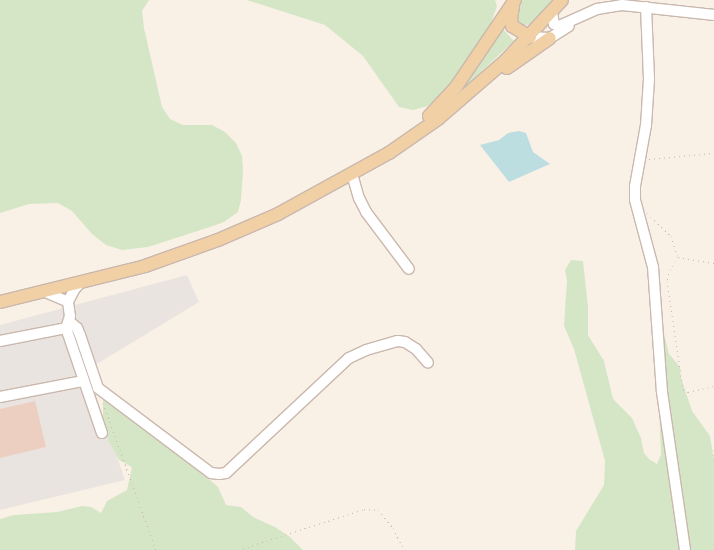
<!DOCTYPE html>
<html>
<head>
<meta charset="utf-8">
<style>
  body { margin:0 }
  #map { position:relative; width:714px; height:550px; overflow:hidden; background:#faf1e6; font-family:Karla,sans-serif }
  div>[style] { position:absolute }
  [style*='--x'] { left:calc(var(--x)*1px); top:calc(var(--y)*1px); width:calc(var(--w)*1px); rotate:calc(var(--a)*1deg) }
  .industrial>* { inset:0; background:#eae4e0 }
  .green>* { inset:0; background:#d5e6c6 }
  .water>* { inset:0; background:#bddee1 }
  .building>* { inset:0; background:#eccfc1 }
  .path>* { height:1px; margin-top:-0.5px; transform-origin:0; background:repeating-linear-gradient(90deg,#d1b2a4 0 1px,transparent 0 5px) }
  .roads { filter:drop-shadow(1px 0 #cab8ae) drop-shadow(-1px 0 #cab8ae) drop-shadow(0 1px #cab8ae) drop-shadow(0 -1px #cab8ae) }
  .minor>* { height:10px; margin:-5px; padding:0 5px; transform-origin:5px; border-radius:5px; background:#fff }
  .major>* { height:12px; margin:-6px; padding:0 6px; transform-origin:6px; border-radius:6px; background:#f1d0a6 }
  span { translate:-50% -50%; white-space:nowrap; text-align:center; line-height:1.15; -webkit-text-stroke:5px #fdf5ec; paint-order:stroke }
</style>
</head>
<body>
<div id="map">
  <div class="industrial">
    <div style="clip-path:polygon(187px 275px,199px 302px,87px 370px,125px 480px,0 510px,0 325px)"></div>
  </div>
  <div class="green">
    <div style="clip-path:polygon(0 0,149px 0,142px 11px,144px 28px,162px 107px,170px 119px,183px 125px,212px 125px,225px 132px,236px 143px,242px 156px,243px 170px,241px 200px,238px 212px,224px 222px,210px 227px,148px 247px,122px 250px,106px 245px,92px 234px,72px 211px,58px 203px,29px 204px,0 213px)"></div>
    <div style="clip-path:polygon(247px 0,495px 0,497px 6px,487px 34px,460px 73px,440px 96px,428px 106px,413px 110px,399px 107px,363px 56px,325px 25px)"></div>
    <div style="clip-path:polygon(521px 0,554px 0,533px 23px,520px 27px,514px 13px)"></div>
    <div style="clip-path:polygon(501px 27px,514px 41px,457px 94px)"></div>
    <div style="clip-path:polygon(571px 260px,583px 261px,588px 307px,588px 335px,604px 361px,613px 399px,632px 418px,641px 438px,644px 453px,649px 459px,657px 464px,661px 454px,659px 407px,661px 333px,663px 329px,669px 354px,680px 367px,681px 378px,692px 411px,710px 436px,714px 460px,714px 550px,575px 550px,576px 531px,604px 485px,605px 461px,574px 349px,564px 326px,567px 280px,565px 270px)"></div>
    <div style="clip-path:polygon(103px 398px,179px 453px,218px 487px,226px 505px,241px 507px,253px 517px,275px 527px,290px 537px,303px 550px,0 550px,0 519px,14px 515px,57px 512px,82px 506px,91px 507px,101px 513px,107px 501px,127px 490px,132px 467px,119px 460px,109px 442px,103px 420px)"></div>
  </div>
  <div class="water">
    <div style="clip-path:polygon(519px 131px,526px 133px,533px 152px,550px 164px,509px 182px,480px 145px,499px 140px,508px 133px)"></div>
  </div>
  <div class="building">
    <div style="clip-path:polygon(35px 401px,46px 447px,0 458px,0 409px)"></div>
  </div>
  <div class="path">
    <div style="--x:649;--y:159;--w:65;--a:-5.3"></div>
    <div style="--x:647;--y:213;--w:33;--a:44"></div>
    <div style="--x:671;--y:236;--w:21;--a:73"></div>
    <div style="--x:714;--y:263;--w:36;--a:-171"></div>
    <div style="--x:678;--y:257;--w:14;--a:124"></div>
    <div style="--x:670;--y:269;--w:12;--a:104"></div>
    <div style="--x:667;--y:281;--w:109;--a:81.6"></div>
    <div style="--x:683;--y:389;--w:6;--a:31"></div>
    <div style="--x:688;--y:392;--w:27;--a:-13"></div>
    <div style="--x:103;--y:403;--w:156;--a:70.2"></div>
    <div style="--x:714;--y:449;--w:13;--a:90"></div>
    <div style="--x:238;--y:550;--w:133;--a:-18"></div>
    <div style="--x:364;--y:509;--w:14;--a:4"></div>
    <div style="--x:378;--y:510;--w:23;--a:50"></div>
    <div style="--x:393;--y:528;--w:25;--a:63"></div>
  </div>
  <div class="roads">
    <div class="minor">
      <div style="--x:646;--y:7;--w:72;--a:87.6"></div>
      <div style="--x:649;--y:79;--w:46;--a:93.7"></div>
      <div style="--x:646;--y:125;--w:62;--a:100.2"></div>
      <div style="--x:635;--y:186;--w:14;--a:90"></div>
      <div style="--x:635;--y:200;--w:69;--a:75"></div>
      <div style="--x:653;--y:267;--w:125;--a:85.9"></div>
      <div style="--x:662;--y:392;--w:160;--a:81.7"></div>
      <div style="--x:552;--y:12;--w:12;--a:81"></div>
      <div style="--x:554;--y:24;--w:5;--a:22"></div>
      <div style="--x:559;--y:26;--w:42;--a:-24.1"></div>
      <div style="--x:597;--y:9;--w:25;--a:-9"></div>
      <div style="--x:622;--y:5;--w:93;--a:6.2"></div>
      <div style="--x:530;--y:37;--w:20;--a:3"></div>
      <div style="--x:550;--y:38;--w:22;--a:-32"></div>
      <div style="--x:352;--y:174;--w:25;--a:74"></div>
      <div style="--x:359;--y:198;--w:16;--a:63"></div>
      <div style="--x:366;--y:212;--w:71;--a:53"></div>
      <div style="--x:80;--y:283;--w:9;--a:131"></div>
      <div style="--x:74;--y:290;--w:13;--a:117"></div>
      <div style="--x:68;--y:302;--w:14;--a:82"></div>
      <div style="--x:70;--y:316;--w:13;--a:108"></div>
      <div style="--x:66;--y:328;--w:111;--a:71.1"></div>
      <div style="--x:45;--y:292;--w:25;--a:23"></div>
      <div style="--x:69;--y:321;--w:11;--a:41"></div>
      <div style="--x:77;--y:328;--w:8;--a:67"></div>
      <div style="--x:80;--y:335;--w:56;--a:71.2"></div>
      <div style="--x:98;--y:388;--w:141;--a:37"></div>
      <div style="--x:211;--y:473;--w:8;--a:7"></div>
      <div style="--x:219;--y:474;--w:7;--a:-8"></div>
      <div style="--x:226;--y:473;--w:168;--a:-43.1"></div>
      <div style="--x:349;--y:358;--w:19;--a:-25"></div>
      <div style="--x:366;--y:350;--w:33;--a:-16"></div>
      <div style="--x:398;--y:341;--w:7;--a:8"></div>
      <div style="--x:405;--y:342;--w:13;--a:32"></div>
      <div style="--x:416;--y:349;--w:18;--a:49"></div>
      <div style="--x:0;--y:341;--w:67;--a:-11.1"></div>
      <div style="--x:0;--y:397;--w:85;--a:-10.9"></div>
    </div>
    <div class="major">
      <div style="--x:513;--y:7;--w:11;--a:100"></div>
      <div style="--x:511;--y:18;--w:8;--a:83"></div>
      <div style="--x:512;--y:26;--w:21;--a:31"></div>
      <div style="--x:507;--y:68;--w:52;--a:-34.9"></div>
      <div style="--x:429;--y:116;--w:40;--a:-47"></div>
      <div style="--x:456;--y:87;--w:105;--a:-55.9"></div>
      <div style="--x:0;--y:302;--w:149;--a:-13.9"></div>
      <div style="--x:145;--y:266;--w:77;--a:-19.6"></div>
      <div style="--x:218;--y:240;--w:65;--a:-23.4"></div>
      <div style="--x:278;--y:214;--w:127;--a:-28.8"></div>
      <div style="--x:389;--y:153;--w:60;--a:-34.8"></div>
      <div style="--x:438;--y:119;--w:89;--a:-40.9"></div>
      <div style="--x:505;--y:61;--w:83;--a:-46.9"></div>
    </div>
  </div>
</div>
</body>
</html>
